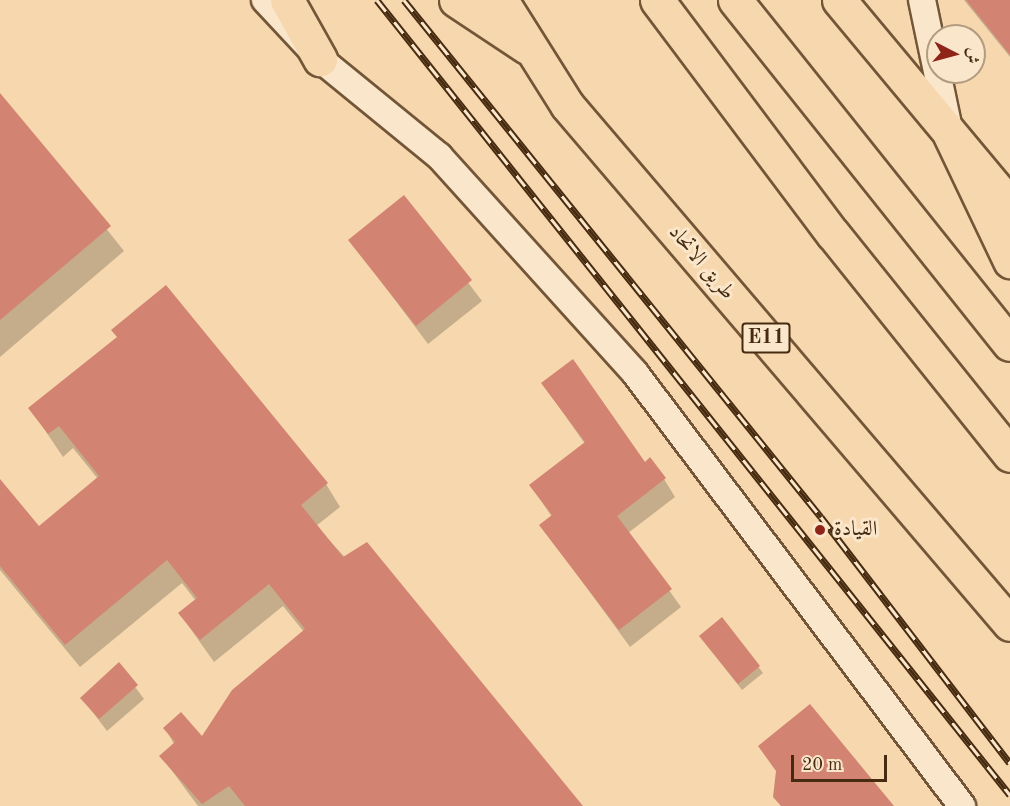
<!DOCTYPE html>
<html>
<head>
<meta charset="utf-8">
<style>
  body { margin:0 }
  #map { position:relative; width:1010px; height:806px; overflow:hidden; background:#f7d8ae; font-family:"Old Standard TT",Amiri,serif }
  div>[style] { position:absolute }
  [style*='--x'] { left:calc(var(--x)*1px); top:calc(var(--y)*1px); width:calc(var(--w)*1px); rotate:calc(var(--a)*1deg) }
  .shadow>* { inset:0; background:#0003 }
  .building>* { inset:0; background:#d28372 }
  .roads { filter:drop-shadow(2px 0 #735638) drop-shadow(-2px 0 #735638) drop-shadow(0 2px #735638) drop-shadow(0 -2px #735638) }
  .minor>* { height:26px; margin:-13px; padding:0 13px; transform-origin:13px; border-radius:13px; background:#fae6ca }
  .primary>* { height:33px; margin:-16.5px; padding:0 16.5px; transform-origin:16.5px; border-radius:16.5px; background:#f7d8ae }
  .motorway>* { height:33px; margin:-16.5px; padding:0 16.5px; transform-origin:16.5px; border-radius:16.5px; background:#f7d8ae }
  .rail>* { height:7px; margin-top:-3.5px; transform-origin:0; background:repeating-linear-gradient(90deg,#fae6ca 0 14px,#472b10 0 28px); box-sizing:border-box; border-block:2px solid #472b10 }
  .dots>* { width:16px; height:16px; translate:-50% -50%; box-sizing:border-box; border:3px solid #fae6ca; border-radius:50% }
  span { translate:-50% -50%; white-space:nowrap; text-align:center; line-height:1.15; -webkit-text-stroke:6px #fae6ca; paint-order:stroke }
  .shield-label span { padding:2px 4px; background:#fae6ca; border:2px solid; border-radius:4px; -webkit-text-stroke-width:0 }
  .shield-label { font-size:20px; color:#472b10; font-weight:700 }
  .street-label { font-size:21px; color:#472b10 }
  .poi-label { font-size:21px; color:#472b10 }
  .left { translate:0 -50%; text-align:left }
  .north { position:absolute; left:926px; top:24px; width:60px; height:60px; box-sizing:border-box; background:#fae6ca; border:2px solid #b29b80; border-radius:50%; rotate:96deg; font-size:16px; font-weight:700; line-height:24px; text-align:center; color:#472b10 }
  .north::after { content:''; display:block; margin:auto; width:21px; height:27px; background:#8f2418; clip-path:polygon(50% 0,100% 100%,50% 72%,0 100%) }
  .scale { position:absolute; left:791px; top:755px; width:96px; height:27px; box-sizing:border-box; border:3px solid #472b10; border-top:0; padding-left:8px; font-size:18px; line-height:21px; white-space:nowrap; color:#472b10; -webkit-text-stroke:4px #fae6ca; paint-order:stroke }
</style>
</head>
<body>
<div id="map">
  <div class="shadow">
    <div style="clip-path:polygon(964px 0,1010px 0,1010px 57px)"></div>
    <div style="clip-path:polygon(0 95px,124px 251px,0 357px)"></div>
    <div style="clip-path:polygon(403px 197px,482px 301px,428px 344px,350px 240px)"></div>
    <div style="clip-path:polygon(543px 384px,664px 479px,675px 497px,628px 533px,681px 607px,630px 647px,541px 525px,552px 517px,531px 486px,585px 444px)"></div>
    <div style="clip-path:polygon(30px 408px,326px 484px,340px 507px,316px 526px,576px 806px,198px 806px,161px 756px,174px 744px,165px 728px,203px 739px,304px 632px,283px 606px,214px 662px,180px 614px,196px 601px,182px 583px,80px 667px,0 570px,0 508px,38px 528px,98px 479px,73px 448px,63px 457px)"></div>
    <div style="clip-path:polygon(722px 620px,763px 673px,742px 690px,705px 643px)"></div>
    <div style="clip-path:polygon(118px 664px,144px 699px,107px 731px,82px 698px)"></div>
  </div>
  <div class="building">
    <div style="clip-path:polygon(966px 0,1010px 0,1010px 55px)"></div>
    <div style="clip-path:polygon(0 93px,111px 226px,0 320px)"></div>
    <div style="clip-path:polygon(404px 195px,472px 280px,416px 326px,348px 240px)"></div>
    <div style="clip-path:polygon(166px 285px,328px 483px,301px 505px,343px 557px,367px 542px,583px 806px,245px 806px,229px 786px,202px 804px,159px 756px,175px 742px,163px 728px,181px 712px,202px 736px,232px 690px,305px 629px,269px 584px,200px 640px,178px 613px,197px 598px,167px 560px,65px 645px,0 566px,0 479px,39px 526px,99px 476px,59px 426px,48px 434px,28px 408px,117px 337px,111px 330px)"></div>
    <div style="clip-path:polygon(573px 359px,645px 462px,650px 457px,666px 478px,617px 516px,672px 589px,619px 630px,539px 525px,552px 515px,529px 485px,585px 442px,541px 383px)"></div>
    <div style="clip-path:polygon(722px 617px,760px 666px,738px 684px,699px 636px)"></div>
    <div style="clip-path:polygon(119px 662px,138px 685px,99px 719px,80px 698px)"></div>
    <div style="clip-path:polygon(810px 704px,894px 806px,781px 806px,773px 797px,776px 771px,758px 746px)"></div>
  </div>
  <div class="roads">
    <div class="minor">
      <div style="--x:265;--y:0;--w:81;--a:47"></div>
      <div style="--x:320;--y:59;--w:154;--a:39.2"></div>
      <div style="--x:439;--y:156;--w:292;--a:47.9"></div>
      <div style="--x:635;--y:373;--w:543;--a:52.94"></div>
      <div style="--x:922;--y:0;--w:132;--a:78.2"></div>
    </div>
    <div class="primary">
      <div style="--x:287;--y:0;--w:68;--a:60.8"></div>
      <div style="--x:456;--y:0;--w:85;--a:33.5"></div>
      <div style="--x:501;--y:0;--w:124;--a:57.8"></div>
      <div style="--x:567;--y:105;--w:682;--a:49.52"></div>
      <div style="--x:839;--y:0;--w:267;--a:50.2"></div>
    </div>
    <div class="motorway">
      <div style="--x:657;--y:0;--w:293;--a:53.1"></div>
      <div style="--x:833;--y:234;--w:283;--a:51.3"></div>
      <div style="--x:735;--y:0;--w:440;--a:51.4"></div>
      <div style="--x:950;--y:135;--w:140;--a:64.5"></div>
    </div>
  </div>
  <div class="rail">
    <div style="--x:377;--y:0;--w:1016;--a:51.47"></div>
    <div style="--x:404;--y:0;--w:664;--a:51.11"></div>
    <div style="--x:821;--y:517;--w:310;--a:52.5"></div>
  </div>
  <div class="dots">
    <div style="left:820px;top:530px;background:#8f2418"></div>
  </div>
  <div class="shield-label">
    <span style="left:766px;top:338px">E11</span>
  </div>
  <div class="street-label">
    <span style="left:701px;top:263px;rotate:50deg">طريق الاتحاد</span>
  </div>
  <div class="poi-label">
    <span class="left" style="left:834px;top:530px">القيادة</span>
  </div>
  <div class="north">ش</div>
  <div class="scale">20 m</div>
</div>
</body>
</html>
